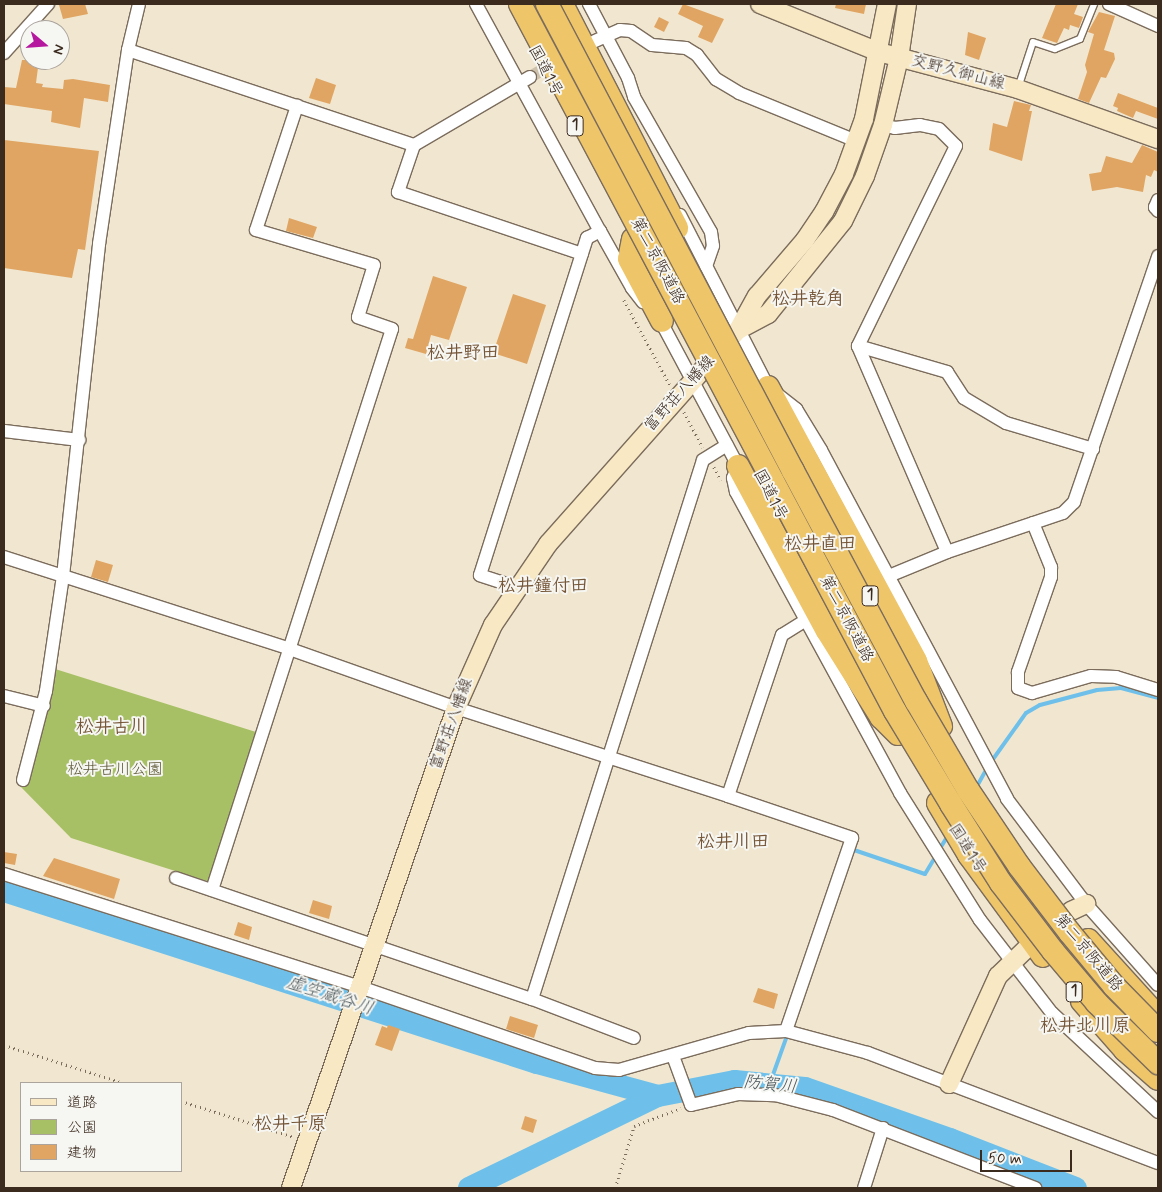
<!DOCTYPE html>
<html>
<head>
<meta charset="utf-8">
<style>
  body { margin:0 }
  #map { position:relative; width:1162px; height:1192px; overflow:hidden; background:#f1e7d0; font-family:Mynerve,"Klee One",sans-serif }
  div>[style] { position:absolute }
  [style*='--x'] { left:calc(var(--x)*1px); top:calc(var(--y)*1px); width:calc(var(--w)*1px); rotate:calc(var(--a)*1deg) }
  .green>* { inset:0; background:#a7c065 }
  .stream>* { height:4px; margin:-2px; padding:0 2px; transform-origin:2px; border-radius:2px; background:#6ec0ea }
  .river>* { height:22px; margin:-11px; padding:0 11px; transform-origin:11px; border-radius:11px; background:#6ec0ea }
  .building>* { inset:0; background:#e0a563 }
  .street-tunnel>* { height:12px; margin-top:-6px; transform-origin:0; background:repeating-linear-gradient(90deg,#cdc1ac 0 12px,transparent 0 18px) }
  .path>* { height:2.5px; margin-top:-1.25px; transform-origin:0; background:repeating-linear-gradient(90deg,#7b6c5c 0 1px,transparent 0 5px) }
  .roads { filter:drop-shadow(1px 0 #7b6c5c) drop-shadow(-1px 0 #7b6c5c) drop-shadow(0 1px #7b6c5c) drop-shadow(0 -1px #7b6c5c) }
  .lane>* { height:6px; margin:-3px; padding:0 3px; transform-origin:3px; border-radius:3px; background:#fff }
  .street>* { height:12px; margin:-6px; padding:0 6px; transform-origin:6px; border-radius:6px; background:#fff }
  .secondary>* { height:18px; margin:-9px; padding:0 9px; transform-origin:9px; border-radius:9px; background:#f8e8c3 }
  .highway>* { height:22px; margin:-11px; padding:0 11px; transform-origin:11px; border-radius:11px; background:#eec569 }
  .bridges { filter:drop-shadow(1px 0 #7b6c5c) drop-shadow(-1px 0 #7b6c5c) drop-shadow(0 1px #7b6c5c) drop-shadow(0 -1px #7b6c5c) }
  .highway-bridge>* { height:22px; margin:-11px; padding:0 11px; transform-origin:11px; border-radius:11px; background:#eec569 }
  span { translate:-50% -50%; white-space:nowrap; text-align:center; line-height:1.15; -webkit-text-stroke:4px #f6f6f2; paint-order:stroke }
  .shield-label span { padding:1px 4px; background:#f6f6f2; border:1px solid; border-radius:4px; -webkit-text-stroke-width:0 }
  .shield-label { font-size:15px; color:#3b2a1e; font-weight:700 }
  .street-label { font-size:16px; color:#3b2a1e }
  .park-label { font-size:16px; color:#5b5733 }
  .neighbourhood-label { font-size:18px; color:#755536; font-weight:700 }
  .water-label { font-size:18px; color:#4a575b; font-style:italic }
  .frame { position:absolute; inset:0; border:5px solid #3b2a1e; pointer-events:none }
  .legend { position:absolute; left:20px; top:1082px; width:162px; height:90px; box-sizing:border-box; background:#f6f6f2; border:1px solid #aba49d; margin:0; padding:6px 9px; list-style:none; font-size:15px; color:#3b2a1e }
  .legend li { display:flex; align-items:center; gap:10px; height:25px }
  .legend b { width:25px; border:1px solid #aba49d }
  .north { position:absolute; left:20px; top:20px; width:50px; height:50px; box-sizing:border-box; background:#f6f6f2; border:1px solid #aba49d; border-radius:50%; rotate:108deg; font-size:14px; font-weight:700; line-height:20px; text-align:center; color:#3b2a1e }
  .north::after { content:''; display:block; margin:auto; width:18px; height:22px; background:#b5179e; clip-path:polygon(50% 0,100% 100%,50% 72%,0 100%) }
  .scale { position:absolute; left:980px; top:1150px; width:92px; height:22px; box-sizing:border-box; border:2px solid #3b2a1e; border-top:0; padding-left:6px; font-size:15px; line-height:18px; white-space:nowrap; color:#3b2a1e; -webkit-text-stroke:4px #f6f6f2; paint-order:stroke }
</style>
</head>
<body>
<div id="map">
  <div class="green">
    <div style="clip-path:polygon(52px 668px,259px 733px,210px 882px,71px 838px,18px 784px)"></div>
  </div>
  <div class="stream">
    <div style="--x:991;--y:762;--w:60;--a:-54.5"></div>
    <div style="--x:1026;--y:713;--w:16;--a:-30"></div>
    <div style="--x:1040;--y:705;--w:59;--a:-14.7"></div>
    <div style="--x:1097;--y:690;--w:24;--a:-5"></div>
    <div style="--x:1121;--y:688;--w:38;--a:15"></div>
    <div style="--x:976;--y:788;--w:23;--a:-61"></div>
    <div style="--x:851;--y:849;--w:78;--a:18.7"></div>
    <div style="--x:925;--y:874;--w:21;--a:-59"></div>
    <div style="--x:939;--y:850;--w:19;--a:-58"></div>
    <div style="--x:770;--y:1083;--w:53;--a:-70.2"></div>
  </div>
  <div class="river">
    <div style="--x:4;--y:891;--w:560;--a:17.88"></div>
    <div style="--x:537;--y:1063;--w:125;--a:15.3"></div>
    <div style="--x:469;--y:1188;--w:210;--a:-26"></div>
    <div style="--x:658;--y:1096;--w:78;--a:-11"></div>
    <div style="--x:735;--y:1081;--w:70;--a:5.7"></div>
    <div style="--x:805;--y:1088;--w:154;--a:19.4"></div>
    <div style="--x:950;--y:1139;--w:135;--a:21.3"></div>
  </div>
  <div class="building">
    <div style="clip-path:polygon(64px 4px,85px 4px,88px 14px,63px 19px,59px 5px)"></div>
    <div style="clip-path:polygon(683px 4px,724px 19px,712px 43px,698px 37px,703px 26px,678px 14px)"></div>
    <div style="clip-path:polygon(836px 4px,866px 4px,864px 14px,835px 8px)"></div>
    <div style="clip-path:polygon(1056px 4px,1078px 4px,1074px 14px,1083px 17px,1079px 28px,1070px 25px,1069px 30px,1064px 28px,1057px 43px,1042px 38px)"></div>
    <div style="clip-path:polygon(1099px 12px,1115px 16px,1104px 50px,1114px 53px,1115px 59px,1106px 78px,1101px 77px,1089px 103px,1078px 99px,1087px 72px,1085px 65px,1094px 34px,1088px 32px)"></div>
    <div style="clip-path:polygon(659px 17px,669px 22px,664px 32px,654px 27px)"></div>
    <div style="clip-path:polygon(968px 32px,986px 38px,979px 60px,965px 55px)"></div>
    <div style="clip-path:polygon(22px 60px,39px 60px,36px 83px,43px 84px,42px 87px,63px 89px,64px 80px,73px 79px,110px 85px,108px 102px,84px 98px,80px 128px,51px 122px,52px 111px,4px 104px,4px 87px,16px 88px)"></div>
    <div style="clip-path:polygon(316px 78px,336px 85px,330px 104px,309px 98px)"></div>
    <div style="clip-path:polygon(1118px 93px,1158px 108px,1158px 119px,1136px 111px,1133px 118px,1117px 111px,1118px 108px,1113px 106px)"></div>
    <div style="clip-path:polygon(1014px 101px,1031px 105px,1029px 111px,1032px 111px,1022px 161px,989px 150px,993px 123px,1007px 127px)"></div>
    <div style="clip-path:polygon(4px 140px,99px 151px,85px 250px,78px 249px,72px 278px,4px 268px)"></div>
    <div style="clip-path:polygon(1142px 145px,1158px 152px,1158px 172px,1154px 170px,1151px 177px,1146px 175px,1143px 192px,1117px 187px,1092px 191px,1089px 174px,1101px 172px,1106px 156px,1132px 163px)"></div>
    <div style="clip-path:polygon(289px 218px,317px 227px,313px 238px,286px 231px)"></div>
    <div style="clip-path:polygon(433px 276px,467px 287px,449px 340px,431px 335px,426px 354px,405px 348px,408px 338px,413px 339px)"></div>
    <div style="clip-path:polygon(513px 294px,546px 305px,527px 364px,493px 353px)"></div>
    <div style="clip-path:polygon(96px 560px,113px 565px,108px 582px,91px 577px)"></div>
    <div style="clip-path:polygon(4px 852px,17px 854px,15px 865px,4px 863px)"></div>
    <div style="clip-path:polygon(54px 858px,120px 879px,114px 899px,43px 876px)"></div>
    <div style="clip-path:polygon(313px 900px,332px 906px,329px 919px,309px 913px)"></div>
    <div style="clip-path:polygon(238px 922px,252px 927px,249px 940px,234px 935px)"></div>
    <div style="clip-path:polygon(758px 988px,778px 994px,774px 1009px,753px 1002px)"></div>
    <div style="clip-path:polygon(510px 1016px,538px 1025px,534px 1038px,506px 1029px)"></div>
    <div style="clip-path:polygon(388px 1025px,400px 1029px,392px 1051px,375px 1045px,382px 1026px,387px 1028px)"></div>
    <div style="clip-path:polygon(525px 1116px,537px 1120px,533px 1133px,521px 1129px)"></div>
  </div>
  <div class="street-tunnel">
    <div style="--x:530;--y:77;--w:30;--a:-30"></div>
  </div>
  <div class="path">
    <div style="--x:624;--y:300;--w:97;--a:61.6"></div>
    <div style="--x:684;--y:412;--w:40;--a:62"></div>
    <div style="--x:714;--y:467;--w:15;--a:62"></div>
    <div style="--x:4;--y:1045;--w:126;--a:17.6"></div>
    <div style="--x:181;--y:1101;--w:119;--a:17.7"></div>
    <div style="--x:615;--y:1188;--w:65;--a:-73"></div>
    <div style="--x:634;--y:1126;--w:50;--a:-21"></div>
  </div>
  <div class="roads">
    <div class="lane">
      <div style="--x:1018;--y:88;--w:48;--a:-71.9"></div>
      <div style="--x:1033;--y:42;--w:23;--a:18"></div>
      <div style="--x:1055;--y:49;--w:27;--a:-22"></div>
      <div style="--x:1080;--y:39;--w:38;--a:-68"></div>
    </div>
    <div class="street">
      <div style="--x:476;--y:4;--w:259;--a:61.4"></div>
      <div style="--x:600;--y:231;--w:65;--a:60.7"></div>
      <div style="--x:632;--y:288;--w:18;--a:52"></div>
      <div style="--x:589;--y:4;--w:84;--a:62.2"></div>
      <div style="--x:628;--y:78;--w:20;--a:72"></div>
      <div style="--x:634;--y:97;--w:155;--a:60.3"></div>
      <div style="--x:711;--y:232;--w:14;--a:82"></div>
      <div style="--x:713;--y:246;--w:21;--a:109"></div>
      <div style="--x:1109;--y:4;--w:54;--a:24.2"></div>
      <div style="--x:595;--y:41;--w:27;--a:-24"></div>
      <div style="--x:620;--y:30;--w:11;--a:5"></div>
      <div style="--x:631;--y:31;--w:25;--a:34"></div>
      <div style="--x:652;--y:45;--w:34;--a:5"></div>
      <div style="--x:686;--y:48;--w:13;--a:32"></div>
      <div style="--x:697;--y:55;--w:31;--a:52"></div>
      <div style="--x:716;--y:79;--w:27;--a:31"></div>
      <div style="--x:739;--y:93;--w:126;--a:22.3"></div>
      <div style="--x:128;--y:50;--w:301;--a:18.4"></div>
      <div style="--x:4;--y:53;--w:66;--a:-48.1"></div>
      <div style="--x:530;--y:77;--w:134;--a:149.6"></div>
      <div style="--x:414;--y:145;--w:50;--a:108.8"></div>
      <div style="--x:398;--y:192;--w:194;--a:18.6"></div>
      <div style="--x:883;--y:125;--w:12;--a:14"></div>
      <div style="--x:895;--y:128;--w:25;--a:-7"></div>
      <div style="--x:920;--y:125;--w:19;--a:12"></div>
      <div style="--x:939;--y:129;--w:24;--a:45"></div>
      <div style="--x:956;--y:146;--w:223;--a:116.1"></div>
      <div style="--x:858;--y:346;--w:224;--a:66.6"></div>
      <div style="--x:1158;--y:200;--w:8;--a:113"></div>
      <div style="--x:1155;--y:207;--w:5;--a:53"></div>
      <div style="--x:680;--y:215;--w:193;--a:62.9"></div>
      <div style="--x:768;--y:387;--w:36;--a:38"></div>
      <div style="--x:796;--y:409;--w:48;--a:58.6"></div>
      <div style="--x:821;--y:450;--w:395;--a:61.9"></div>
      <div style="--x:1007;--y:799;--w:131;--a:53"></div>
      <div style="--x:1086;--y:904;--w:108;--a:48.4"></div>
      <div style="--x:659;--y:318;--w:168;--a:61.9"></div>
      <div style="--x:738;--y:466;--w:13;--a:113"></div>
      <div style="--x:733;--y:478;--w:14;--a:78"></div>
      <div style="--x:736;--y:492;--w:343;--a:61.4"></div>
      <div style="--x:900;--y:793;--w:150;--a:57.8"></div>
      <div style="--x:980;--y:920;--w:118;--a:52.3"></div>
      <div style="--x:1052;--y:1013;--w:145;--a:43"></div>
      <div style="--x:858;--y:346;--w:93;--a:16.3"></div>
      <div style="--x:947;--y:372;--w:31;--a:57"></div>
      <div style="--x:964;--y:398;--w:49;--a:30.8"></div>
      <div style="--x:1006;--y:423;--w:91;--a:16.6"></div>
      <div style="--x:4;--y:431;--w:76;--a:6.8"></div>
      <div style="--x:1033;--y:523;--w:48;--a:67.8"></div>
      <div style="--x:1051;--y:567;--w:10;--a:90"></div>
      <div style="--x:1051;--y:577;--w:101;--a:109.2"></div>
      <div style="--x:1018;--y:672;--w:16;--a:90"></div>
      <div style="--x:1018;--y:688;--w:15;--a:20"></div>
      <div style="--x:1032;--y:693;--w:61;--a:-16.1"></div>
      <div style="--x:1091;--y:676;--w:25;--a:2"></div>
      <div style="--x:1116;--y:677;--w:44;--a:17.2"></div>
      <div style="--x:4;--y:557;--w:297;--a:17.8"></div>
      <div style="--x:287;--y:648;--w:179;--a:19.5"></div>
      <div style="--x:456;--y:708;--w:286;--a:17.9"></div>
      <div style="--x:728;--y:796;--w:170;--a:-71.5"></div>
      <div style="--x:782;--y:635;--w:34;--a:-32"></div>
      <div style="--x:884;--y:578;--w:68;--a:-22.4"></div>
      <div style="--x:947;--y:552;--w:122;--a:-18.6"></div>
      <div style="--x:1063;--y:513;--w:16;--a:-45"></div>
      <div style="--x:1074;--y:502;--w:260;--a:-71.1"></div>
      <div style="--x:516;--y:587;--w:38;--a:-162"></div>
      <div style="--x:480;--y:575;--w:354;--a:-72.4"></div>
      <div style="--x:587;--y:238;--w:15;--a:-28"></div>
      <div style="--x:4;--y:696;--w:41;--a:14"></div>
      <div style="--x:23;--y:780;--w:92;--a:-75.5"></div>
      <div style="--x:46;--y:691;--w:116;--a:-81.6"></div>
      <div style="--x:63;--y:576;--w:334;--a:-83.8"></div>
      <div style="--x:99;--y:244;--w:196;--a:-81.5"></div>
      <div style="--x:128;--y:50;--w:47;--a:-76.6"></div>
      <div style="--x:728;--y:796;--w:131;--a:18.7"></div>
      <div style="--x:852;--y:838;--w:204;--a:108.9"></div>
      <div style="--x:4;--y:874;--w:374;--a:17.6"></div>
      <div style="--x:360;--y:987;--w:249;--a:19"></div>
      <div style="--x:595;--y:1068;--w:24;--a:5"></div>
      <div style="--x:619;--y:1070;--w:135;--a:-15.9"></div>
      <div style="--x:749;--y:1033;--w:37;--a:-3"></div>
      <div style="--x:786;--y:1031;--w:85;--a:15"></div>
      <div style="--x:868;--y:1053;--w:310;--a:20.8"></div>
      <div style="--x:176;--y:878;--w:376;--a:18.8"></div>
      <div style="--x:532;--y:999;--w:109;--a:20.9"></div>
      <div style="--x:212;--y:890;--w:589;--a:-72.21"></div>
      <div style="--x:392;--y:329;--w:36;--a:-161"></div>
      <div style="--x:358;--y:317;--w:54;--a:-72.9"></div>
      <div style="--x:374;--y:265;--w:123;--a:-163.5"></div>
      <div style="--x:256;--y:230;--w:131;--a:-71.7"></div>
      <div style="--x:532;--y:999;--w:565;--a:-72.4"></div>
      <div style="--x:703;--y:460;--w:28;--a:-32"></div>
      <div style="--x:673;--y:1056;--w:52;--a:69.8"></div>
      <div style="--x:691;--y:1105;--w:48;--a:-13.2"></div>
      <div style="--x:738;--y:1094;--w:37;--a:2"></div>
      <div style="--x:775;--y:1095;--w:60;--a:14.5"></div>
      <div style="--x:833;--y:1110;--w:217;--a:21.1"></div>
      <div style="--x:864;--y:1188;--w:63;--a:-72.4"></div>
    </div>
    <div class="secondary">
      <div style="--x:760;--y:4;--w:128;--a:22"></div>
      <div style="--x:879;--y:52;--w:144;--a:14.9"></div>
      <div style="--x:1018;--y:89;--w:149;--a:19.7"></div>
      <div style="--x:738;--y:330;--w:34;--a:-28"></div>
      <div style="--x:768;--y:314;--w:119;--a:-51.1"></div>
      <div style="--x:843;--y:221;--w:50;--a:-63.9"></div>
      <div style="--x:865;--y:176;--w:54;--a:-70.6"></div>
      <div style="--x:883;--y:125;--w:69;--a:-76.6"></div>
      <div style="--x:899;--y:58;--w:55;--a:-81.6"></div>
      <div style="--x:1071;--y:911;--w:17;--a:-25"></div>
      <div style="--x:949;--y:1084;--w:119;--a:-65.6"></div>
      <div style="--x:998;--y:976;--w:40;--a:-44"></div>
      <div style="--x:291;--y:1188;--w:508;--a:-71.03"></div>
      <div style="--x:456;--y:708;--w:91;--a:-66"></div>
      <div style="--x:493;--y:625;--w:98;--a:-55.8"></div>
      <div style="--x:548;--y:544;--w:286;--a:-48.4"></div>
      <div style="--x:738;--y:330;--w:39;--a:-61"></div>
      <div style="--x:757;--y:296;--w:74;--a:-49.4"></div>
      <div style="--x:805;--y:240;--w:34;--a:-56"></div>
      <div style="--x:824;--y:212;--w:43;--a:-62.2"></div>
      <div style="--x:844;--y:174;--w:59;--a:-70"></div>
      <div style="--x:864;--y:119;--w:117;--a:-78.7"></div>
    </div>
    <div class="highway">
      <div style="--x:562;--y:4;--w:252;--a:62.8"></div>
      <div style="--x:633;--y:239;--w:20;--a:101"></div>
      <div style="--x:629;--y:259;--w:70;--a:62"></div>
      <div style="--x:768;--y:387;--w:311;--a:61.6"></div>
      <div style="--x:916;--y:661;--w:70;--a:69"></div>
      <div style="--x:738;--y:466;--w:187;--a:61.7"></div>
      <div style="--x:827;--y:631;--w:102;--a:57.9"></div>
      <div style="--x:881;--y:717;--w:24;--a:45"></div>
      <div style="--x:938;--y:803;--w:61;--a:59.2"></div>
      <div style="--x:969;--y:855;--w:125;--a:53.8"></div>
      <div style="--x:1088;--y:940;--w:104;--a:47.7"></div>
      <div style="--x:1082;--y:1001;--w:65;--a:48.7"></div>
      <div style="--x:1125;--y:1050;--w:44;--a:41.3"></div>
    </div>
  </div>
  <div class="bridges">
    <div class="highway-bridge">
      <div style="--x:520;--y:4;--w:800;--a:62.06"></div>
      <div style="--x:895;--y:711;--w:109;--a:58.9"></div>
      <div style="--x:951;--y:804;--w:93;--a:57.7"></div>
      <div style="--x:1001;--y:883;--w:86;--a:52.6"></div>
      <div style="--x:1053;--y:951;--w:68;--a:49.8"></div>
      <div style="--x:1097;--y:1003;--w:86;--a:44.5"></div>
      <div style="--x:547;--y:4;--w:528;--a:62.22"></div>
      <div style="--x:793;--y:471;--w:261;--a:61.9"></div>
      <div style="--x:916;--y:701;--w:103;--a:59.7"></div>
      <div style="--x:968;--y:790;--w:92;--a:56.1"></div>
      <div style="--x:1019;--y:866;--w:84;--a:52.7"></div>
      <div style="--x:1070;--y:933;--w:69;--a:50.3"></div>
      <div style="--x:1114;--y:986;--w:63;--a:45.6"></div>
    </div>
  </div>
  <div class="shield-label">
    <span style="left:575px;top:126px">1</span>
    <span style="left:870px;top:596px">1</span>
    <span style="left:1074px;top:992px">1</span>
  </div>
  <div class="street-label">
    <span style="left:545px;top:71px;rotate:62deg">国道1号</span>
    <span style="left:958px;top:73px;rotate:15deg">交野久御山線</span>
    <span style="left:657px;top:261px;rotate:62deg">第二京阪道路</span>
    <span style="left:680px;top:394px;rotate:-48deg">富野荘八幡線</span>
    <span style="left:770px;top:495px;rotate:62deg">国道1号</span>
    <span style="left:846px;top:619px;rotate:62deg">第二京阪道路</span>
    <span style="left:452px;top:724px;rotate:-70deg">富野荘八幡線</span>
    <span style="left:967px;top:849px;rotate:57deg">国道1号</span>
    <span style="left:1088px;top:953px;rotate:50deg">第二京阪道路</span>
  </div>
  <div class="park-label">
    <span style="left:115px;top:770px">松井古川公園</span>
  </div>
  <div class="neighbourhood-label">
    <span style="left:808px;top:299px">松井乾角</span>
    <span style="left:463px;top:353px">松井野田</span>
    <span style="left:820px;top:544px">松井直田</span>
    <span style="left:543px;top:586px">松井鐘付田</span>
    <span style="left:112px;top:727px">松井古川</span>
    <span style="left:733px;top:842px">松井川田</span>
    <span style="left:1085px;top:1026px">松井北川原</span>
    <span style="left:290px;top:1124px">松井千原</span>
  </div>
  <div class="water-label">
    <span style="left:330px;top:996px;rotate:18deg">虚空蔵谷川</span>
    <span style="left:770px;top:1085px;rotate:6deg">防賀川</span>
  </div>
  <div class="frame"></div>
  <ul class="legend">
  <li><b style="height:6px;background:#f8e8c3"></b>道路</li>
  <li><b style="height:14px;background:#a7c065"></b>公園</li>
  <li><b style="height:14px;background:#e0a563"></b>建物</li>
  </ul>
  <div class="north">N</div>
  <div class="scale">50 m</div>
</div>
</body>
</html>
